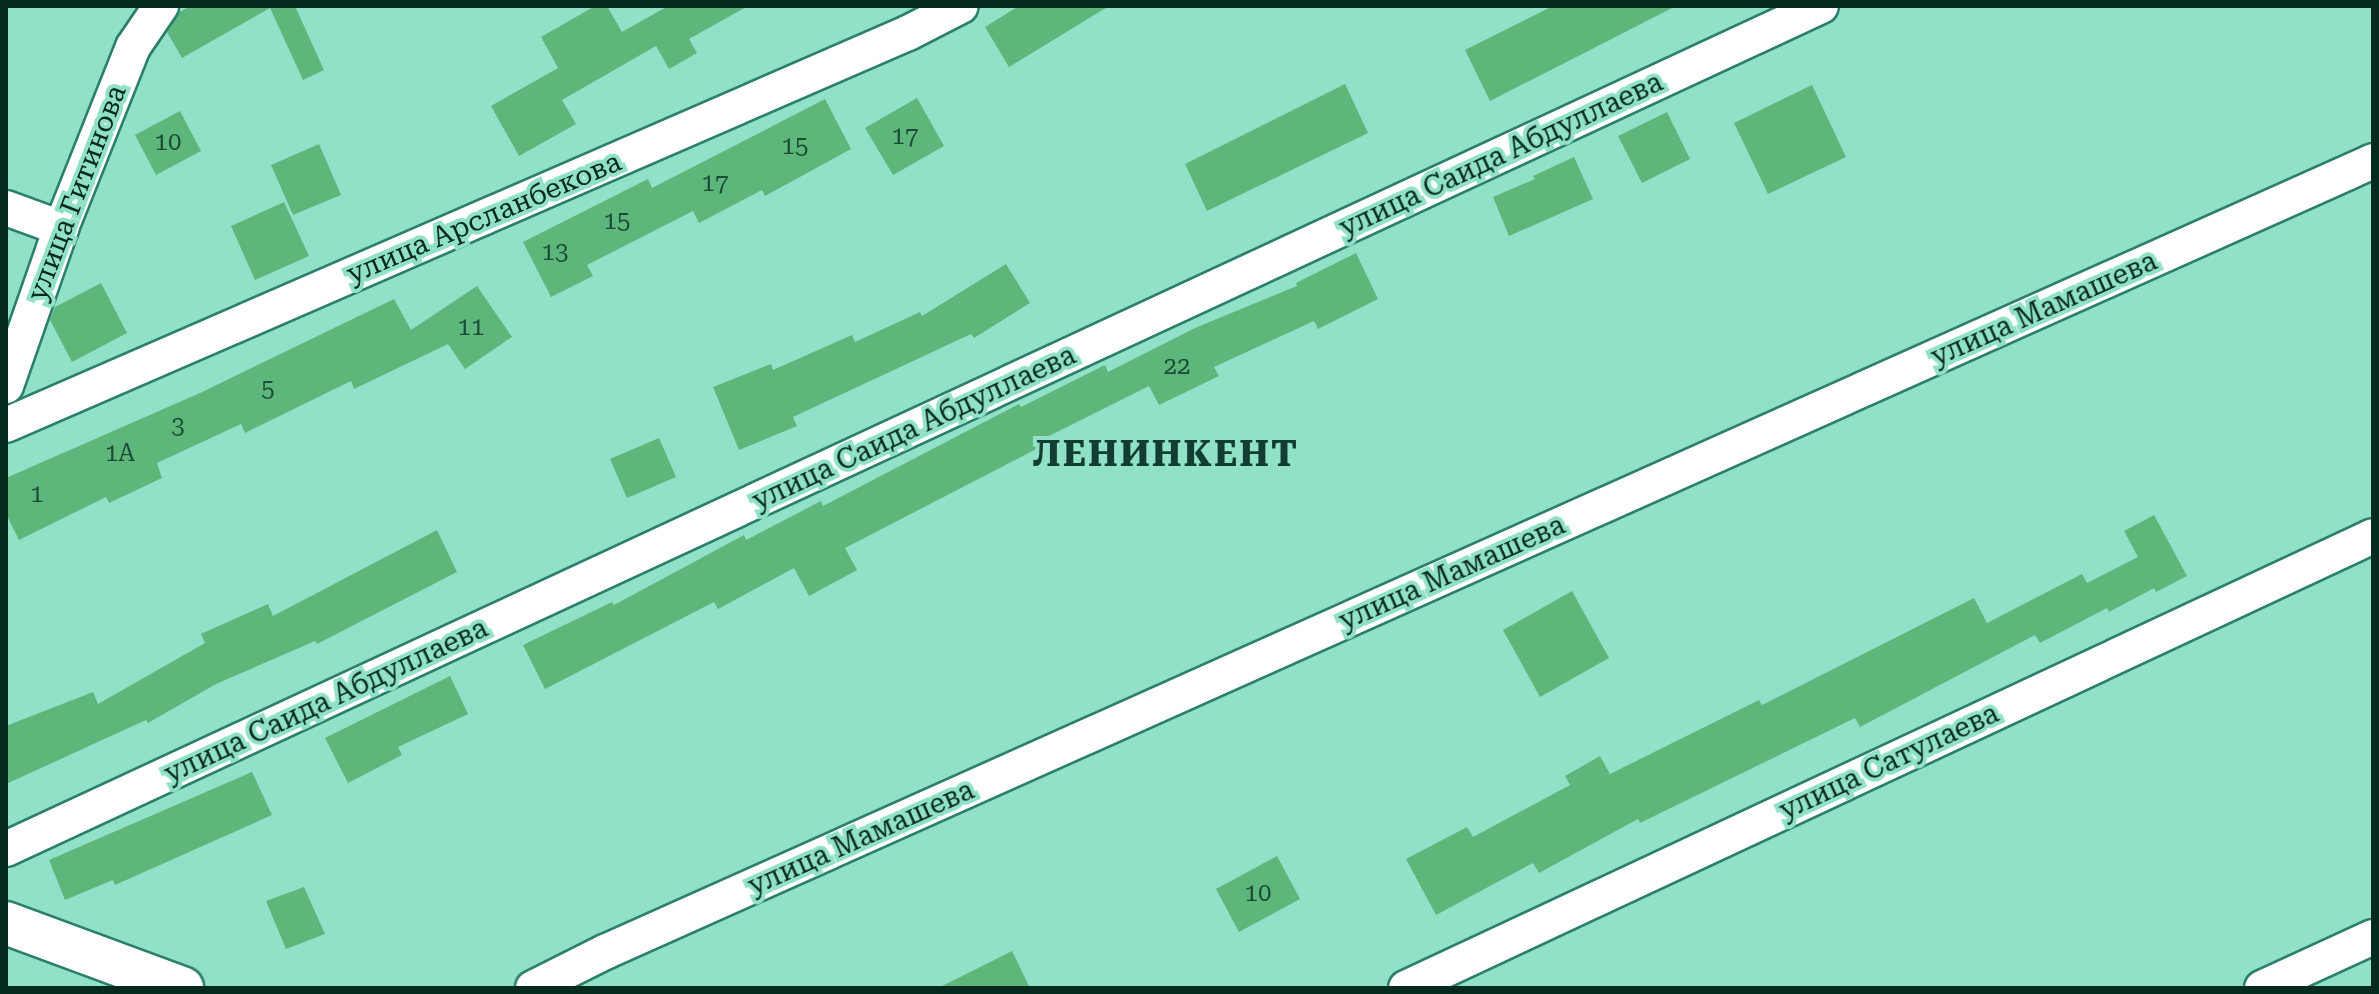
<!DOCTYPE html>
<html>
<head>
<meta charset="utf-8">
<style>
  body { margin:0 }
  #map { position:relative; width:2379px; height:994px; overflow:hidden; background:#91e1c8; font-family:"Roboto Serif",serif }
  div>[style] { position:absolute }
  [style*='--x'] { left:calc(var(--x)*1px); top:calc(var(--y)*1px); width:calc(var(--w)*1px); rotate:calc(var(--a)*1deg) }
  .building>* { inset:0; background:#5db77b }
  .roads { filter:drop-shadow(2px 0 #2c7f6a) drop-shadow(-2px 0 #2c7f6a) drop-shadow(0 2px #2c7f6a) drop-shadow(0 -2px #2c7f6a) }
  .minor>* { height:34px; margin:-17px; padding:0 17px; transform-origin:17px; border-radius:17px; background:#fff }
  .tertiary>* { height:42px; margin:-21px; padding:0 21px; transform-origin:21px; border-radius:21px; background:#fff }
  span { translate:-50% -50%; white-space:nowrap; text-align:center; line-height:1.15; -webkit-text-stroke:8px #91e1c8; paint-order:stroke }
  .number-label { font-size:24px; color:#1c4c37 }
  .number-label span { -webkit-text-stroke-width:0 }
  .street-label { font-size:28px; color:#062920 }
  .district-label { font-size:36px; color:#113d32; font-weight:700; letter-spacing:2px }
  .frame { position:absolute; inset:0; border:8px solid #062920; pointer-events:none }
</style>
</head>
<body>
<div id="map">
  <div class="building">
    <div style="clip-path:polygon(191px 6px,295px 6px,324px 70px,303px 80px,270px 8px,182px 58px,167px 32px,179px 12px)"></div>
    <div style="clip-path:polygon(595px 6px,607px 6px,622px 32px,668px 6px,748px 6px,689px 39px,697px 53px,669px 69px,656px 46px,562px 100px,576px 124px,519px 156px,491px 106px,558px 68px,541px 37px)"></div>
    <div style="clip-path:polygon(1019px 6px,1109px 6px,1009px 67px,985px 27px)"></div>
    <div style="clip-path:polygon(1553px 6px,1676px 6px,1490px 101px,1465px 50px)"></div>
    <div style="clip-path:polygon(1345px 84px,1368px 133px,1207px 211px,1185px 164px)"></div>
    <div style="clip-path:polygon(1812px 85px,1846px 157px,1768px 194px,1734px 123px)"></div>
    <div style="clip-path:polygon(917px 98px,944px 146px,893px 175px,865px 128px)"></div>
    <div style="clip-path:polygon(825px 99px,851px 149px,765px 196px,762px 190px,699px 223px,693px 211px,587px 265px,593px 276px,551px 297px,523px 242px,648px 179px,652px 188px)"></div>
    <div style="clip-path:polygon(180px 111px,201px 151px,156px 175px,135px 135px)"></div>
    <div style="clip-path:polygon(1667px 112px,1690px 159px,1642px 183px,1618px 136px)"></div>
    <div style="clip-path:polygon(319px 144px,341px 195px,293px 215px,271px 165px)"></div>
    <div style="clip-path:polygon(1574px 157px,1593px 199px,1509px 236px,1493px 197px,1535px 179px,1533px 176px)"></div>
    <div style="clip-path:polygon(284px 202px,309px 256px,255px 280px,231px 226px)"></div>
    <div style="clip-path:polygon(1356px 253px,1378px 299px,1318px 329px,1314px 321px,1214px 367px,1219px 376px,1159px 405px,1149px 386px,1039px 441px,1042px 446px,845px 548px,857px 570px,809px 596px,794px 568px,718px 609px,714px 602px,545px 689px,523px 645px,612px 602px,614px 605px,744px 535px,746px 540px,821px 501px,823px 506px,1019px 404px,1021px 407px,1105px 365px,1108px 372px,1195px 328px,1297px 286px,1296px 283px)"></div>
    <div style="clip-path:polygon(1006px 264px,1030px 303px,974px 338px,971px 334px,793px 417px,797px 426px,739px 450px,713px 387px,771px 364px,773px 370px,852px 335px,855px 342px,920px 312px,922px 316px)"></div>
    <div style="clip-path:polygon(101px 283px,127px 333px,72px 362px,50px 320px,55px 307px)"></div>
    <div style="clip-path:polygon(477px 286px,512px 337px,465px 369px,448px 344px,354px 389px,351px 381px,245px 433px,241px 424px,157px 463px,162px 478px,109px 503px,106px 497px,19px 540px,6px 514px,6px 478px,200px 393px,394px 299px,411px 330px)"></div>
    <div style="clip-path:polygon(659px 438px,676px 477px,627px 498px,610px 459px)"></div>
    <div style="clip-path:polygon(2154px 515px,2187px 576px,2156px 592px,2154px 588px,2109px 612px,2107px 608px,2040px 643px,2035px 635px,1860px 727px,1855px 718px,1640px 823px,1638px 819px,1539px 873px,1533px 863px,1436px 915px,1406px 859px,1467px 827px,1473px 837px,1570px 785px,1565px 776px,1600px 756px,1610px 774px,1759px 700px,1762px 705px,1974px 598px,1987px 623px,2082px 574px,2087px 583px,2138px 557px,2124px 531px)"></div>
    <div style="clip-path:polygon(437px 530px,457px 572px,317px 644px,315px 641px,216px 684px,148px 723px,146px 720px,6px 784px,6px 726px,93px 692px,98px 704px,205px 643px,201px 634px,268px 604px,273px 616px)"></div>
    <div style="clip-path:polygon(1572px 591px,1609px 658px,1540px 697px,1503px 630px)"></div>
    <div style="clip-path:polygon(450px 676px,468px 714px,398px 747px,402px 755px,348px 783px,325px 738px)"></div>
    <div style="clip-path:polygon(252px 772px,272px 815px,115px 885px,113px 880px,65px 900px,49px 860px)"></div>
    <div style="clip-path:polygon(1277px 856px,1300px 899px,1239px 932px,1216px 889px)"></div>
    <div style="clip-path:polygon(304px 887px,325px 934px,286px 949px,266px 901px)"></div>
    <div style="clip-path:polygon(1012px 951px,1030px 988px,938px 988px)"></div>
  </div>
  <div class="roads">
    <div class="minor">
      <div style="--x:6;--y:208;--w:59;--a:20"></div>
      <div style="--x:6;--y:386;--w:167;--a:-70.8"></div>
      <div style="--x:61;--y:228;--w:195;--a:-68.3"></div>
      <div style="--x:133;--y:47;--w:50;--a:-55.7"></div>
      <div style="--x:6;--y:425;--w:983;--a:-23.49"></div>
      <div style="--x:908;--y:33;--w:59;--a:-27"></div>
      <div style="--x:6;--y:849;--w:2001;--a:-24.91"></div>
      <div style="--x:533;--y:988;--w:80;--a:-26.6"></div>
      <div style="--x:605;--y:952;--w:1937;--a:-24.1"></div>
      <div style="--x:1406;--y:988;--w:1067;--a:-25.05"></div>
      <div style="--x:2262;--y:988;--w:122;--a:-24.7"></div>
    </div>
    <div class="tertiary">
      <div style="--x:6;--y:923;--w:188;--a:20.3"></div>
    </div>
  </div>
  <div class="number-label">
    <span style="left:905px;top:137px">17</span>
    <span style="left:168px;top:143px">10</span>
    <span style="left:795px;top:147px">15</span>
    <span style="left:715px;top:184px">17</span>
    <span style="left:617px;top:222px">15</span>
    <span style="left:555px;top:253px">13</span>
    <span style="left:471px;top:328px">11</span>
    <span style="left:1177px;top:367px">22</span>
    <span style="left:268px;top:390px">5</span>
    <span style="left:178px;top:427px">3</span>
    <span style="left:120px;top:454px">1А</span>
    <span style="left:37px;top:495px">1</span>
    <span style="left:1258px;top:894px">10</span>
  </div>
  <div class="street-label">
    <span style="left:1501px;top:155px;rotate:-25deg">улица Саида Абдуллаева</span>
    <span style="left:77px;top:193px;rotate:-69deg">улица Гитинова</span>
    <span style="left:484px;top:218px;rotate:-23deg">улица Арсланбекова</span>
    <span style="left:2044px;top:309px;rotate:-24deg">улица Мамашева</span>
    <span style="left:914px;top:428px;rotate:-25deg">улица Саида Абдуллаева</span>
    <span style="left:1452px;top:573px;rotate:-24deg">улица Мамашева</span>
    <span style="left:326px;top:701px;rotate:-25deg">улица Саида Абдуллаева</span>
    <span style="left:1889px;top:762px;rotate:-25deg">улица Сатулаева</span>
    <span style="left:861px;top:838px;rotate:-24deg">улица Мамашева</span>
  </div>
  <div class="district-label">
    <span style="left:1166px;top:455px">ЛЕНИНКЕНТ</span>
  </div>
  <div class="frame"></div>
</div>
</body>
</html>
